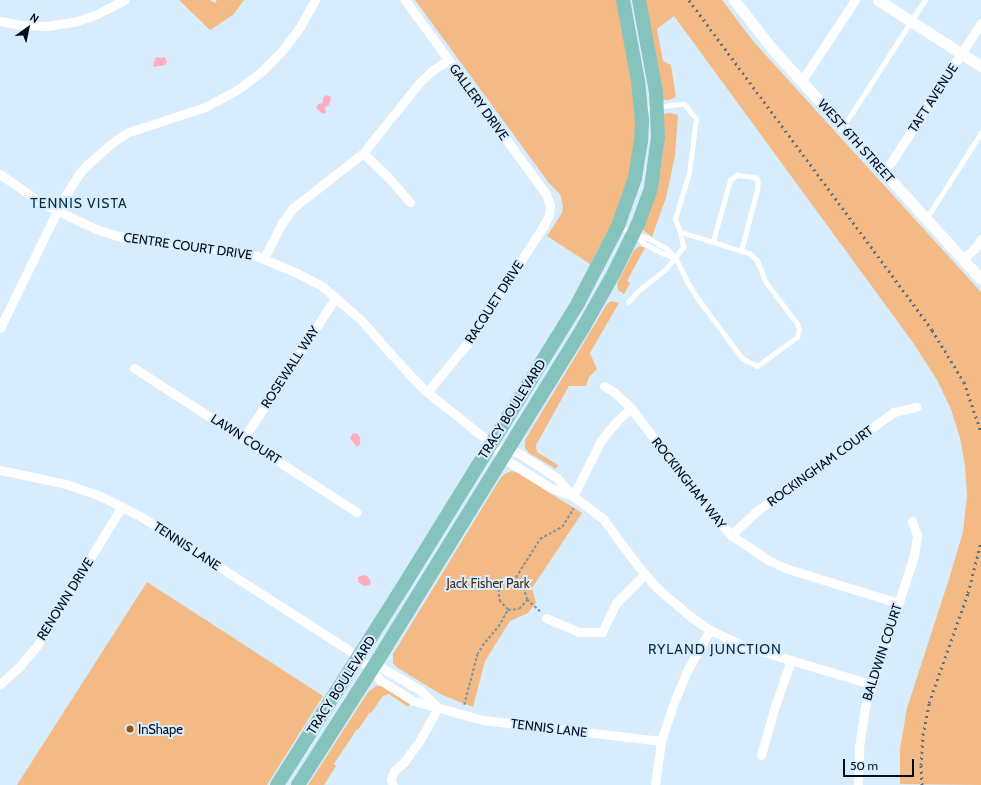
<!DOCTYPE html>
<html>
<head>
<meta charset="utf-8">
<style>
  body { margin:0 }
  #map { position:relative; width:981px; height:785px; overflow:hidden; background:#d7ecfd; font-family:Cabin,sans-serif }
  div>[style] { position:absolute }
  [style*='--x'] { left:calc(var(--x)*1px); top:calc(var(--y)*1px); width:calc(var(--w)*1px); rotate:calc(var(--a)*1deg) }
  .green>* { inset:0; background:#f4ba85 }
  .water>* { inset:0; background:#ffacc0 }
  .path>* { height:1.5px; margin-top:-0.75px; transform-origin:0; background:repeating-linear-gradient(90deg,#8192a2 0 3px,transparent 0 5px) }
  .service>* { height:4.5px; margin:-2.25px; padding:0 2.25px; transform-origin:2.25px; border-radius:2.25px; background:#fff }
  .minor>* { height:9px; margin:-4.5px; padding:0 4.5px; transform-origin:4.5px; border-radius:4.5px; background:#fff }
  .tertiary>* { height:11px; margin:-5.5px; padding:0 5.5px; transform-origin:5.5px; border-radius:5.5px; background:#fff }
  .primary>* { height:14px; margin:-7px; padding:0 7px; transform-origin:7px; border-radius:7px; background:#85c3bc }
  .rail>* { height:3px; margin-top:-1.5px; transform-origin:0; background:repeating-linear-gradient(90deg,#60707f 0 2px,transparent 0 6px) }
  .dots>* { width:11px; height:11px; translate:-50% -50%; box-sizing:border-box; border:2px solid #d7ecfd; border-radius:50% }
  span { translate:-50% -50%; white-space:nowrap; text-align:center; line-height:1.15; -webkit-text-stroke:4px #d7ecfd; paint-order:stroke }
  .street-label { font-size:13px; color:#000d1b }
  .park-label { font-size:13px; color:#442b13 }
  .poi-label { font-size:13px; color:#000d1b }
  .left { translate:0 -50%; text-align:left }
  .neighbourhood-label { font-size:14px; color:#052c46; letter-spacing:1px }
  .north { position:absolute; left:8px; top:8px; width:40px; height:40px; -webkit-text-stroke:3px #d7ecfd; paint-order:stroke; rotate:33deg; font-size:11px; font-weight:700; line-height:16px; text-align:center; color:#000d1b }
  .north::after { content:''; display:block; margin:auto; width:14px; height:18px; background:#000d1b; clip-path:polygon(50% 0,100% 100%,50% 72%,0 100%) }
  .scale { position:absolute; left:843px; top:759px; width:71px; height:18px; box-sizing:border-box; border:2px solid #000d1b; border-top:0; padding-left:5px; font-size:12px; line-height:14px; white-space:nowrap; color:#000d1b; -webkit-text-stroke:3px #d7ecfd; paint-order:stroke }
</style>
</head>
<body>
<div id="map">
  <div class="green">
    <div style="clip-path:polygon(179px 0,210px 0,215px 3px,217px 0,244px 0,233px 15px,210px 30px)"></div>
    <div style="clip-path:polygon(415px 0,617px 0,632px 80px,636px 124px,631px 169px,613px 222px,590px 264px,547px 236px,562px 213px,563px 206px,560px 194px,549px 183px)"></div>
    <div style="clip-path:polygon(645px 0,722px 0,753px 41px,981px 292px,981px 785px,900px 784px,900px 749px,907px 708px,949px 579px,963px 532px,967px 495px,965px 466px,960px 438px,951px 409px,937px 380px,914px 344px,674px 16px,657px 29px,663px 61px,671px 65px,676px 97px,669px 100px,663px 100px)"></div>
    <div style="clip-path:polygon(670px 113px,678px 115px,675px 156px,666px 198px,652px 237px,643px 230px,660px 174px,664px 143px,664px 114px)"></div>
    <div style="clip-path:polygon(640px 246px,645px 248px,627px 281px,630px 283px,624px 294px,618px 290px,617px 284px,634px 250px)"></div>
    <div style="clip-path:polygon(611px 301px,619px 303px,590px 353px,597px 369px,589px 377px,586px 386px,569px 386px,536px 445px,537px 452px,558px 465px,556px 469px,529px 453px,525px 448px,525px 440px,607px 304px)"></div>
    <div style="clip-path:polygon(512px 471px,518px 473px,582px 513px,532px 588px,536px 603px,528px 613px,510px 621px,485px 661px,473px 707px,442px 695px,398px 668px,393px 663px,393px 654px,501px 477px,506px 473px)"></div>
    <div style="clip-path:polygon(147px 582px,323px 696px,267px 785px,17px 785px)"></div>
    <div style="clip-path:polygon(376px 686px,382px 686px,411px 703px,408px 707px,389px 694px,383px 696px,371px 713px,370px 712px,358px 730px,357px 729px,334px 764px,336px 766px,324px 785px,308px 785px,368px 692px)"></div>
  </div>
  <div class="water">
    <div style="clip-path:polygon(156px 57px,161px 58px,165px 57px,167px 62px,165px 65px,154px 67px,153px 65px)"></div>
    <div style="clip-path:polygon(326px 95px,330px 96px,331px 99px,329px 105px,325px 107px,326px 113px,323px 114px,316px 108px,318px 104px,323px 103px,323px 98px)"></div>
    <div style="clip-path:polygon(353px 433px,358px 434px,360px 438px,360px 444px,357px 447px,350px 438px)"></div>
    <div style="clip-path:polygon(363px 575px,367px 576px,371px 581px,370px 585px,364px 586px,358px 582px,358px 577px)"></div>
  </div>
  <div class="path">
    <div style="--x:508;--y:610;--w:11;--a:-135"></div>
    <div style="--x:500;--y:602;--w:10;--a:-101"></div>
    <div style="--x:498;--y:592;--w:9;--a:-63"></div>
    <div style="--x:502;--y:584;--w:11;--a:-10"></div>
    <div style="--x:540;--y:612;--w:18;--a:-137"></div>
    <div style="--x:527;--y:600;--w:10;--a:-107"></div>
    <div style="--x:524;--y:590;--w:14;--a:-144"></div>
    <div style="--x:513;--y:582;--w:51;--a:-57.9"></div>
    <div style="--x:540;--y:539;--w:25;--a:-29"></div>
    <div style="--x:562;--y:527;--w:22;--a:-58"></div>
    <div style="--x:464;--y:705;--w:52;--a:-75.4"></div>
    <div style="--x:477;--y:655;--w:10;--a:-61"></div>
    <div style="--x:482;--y:646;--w:25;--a:-50"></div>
    <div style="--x:498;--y:627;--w:20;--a:-60"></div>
    <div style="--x:508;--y:610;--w:11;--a:-5"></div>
    <div style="--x:519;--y:609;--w:12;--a:-48"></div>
  </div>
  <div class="service">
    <div style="--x:843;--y:127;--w:151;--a:-57.2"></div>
    <div style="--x:926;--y:219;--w:102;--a:-57.4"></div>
    <div style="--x:619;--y:226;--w:16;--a:30"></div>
    <div style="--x:633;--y:234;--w:16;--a:15"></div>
    <div style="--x:648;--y:238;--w:21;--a:29"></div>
    <div style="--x:666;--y:248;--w:14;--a:45"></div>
    <div style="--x:676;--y:258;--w:14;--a:-163"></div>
    <div style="--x:663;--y:254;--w:21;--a:-152"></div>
    <div style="--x:644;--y:244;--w:13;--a:-135"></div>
    <div style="--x:713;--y:241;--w:63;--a:-74.4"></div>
    <div style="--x:730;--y:180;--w:9;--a:-36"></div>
    <div style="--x:737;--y:175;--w:18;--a:6"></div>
    <div style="--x:755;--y:177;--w:4;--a:45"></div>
    <div style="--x:758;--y:180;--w:8;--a:90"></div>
    <div style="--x:758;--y:188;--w:64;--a:104.5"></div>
    <div style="--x:676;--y:258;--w:28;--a:64"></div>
    <div style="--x:688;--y:283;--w:20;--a:57"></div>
    <div style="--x:699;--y:300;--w:72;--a:53.4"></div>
    <div style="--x:742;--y:358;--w:17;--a:28"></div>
    <div style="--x:757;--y:366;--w:49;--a:-35.9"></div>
    <div style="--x:797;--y:337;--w:7;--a:-74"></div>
    <div style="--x:799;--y:330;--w:6;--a:-108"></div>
    <div style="--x:797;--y:324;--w:51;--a:-127.1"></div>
    <div style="--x:766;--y:283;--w:24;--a:-112"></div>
    <div style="--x:757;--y:261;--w:10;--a:-135"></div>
    <div style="--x:750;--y:254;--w:73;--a:-162.6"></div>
    <div style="--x:628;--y:302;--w:16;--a:-47"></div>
    <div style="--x:639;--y:290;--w:34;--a:-38"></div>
    <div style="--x:666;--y:269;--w:28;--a:-52"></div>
    <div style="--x:683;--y:247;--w:15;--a:-101"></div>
    <div style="--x:680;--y:232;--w:14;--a:-111"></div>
    <div style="--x:675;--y:219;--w:48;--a:-73.1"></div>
    <div style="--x:689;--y:173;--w:54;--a:-82.6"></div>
    <div style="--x:696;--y:119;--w:19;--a:-129"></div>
    <div style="--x:684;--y:104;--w:41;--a:173"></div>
  </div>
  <div class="minor">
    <div style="--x:405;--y:0;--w:240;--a:54"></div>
    <div style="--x:546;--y:194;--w:12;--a:70"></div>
    <div style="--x:550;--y:205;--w:10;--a:96"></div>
    <div style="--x:549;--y:215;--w:11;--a:117"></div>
    <div style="--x:544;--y:225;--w:142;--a:122.9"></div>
    <div style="--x:467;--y:344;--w:62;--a:129.8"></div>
    <div style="--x:0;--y:21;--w:21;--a:11"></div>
    <div style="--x:21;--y:25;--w:26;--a:2"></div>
    <div style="--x:47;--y:26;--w:30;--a:-9"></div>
    <div style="--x:77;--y:21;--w:21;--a:-19"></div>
    <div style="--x:97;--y:14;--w:31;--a:-27"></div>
    <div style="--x:801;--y:80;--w:9;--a:-49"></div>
    <div style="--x:807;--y:73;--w:87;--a:-56.7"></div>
    <div style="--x:363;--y:153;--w:33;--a:44"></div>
    <div style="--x:387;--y:176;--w:35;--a:49"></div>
    <div style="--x:883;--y:170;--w:13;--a:-45"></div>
    <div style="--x:892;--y:161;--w:164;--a:-57.2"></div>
    <div style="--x:0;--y:174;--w:50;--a:35.3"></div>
    <div style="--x:41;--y:203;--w:61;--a:25.3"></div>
    <div style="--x:96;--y:229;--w:23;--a:18"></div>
    <div style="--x:118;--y:236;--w:24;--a:12"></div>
    <div style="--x:141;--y:241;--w:84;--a:6.1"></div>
    <div style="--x:225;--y:250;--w:33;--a:11"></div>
    <div style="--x:257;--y:256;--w:43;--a:23"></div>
    <div style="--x:297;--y:273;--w:30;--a:28"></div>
    <div style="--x:323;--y:287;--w:49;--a:40.9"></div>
    <div style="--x:360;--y:319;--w:72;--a:48.4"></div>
    <div style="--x:408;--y:373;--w:27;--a:45"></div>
    <div style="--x:427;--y:392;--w:82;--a:38.6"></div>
    <div style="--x:491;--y:443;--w:19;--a:51"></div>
    <div style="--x:503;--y:458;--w:57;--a:32"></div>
    <div style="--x:551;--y:488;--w:23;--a:20"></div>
    <div style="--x:264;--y:258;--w:39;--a:-63"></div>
    <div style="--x:282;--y:223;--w:19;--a:-54"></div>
    <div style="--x:293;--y:208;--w:89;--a:-38.2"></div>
    <div style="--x:363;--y:153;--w:90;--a:-51.3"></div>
    <div style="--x:419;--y:83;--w:19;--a:-43"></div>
    <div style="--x:433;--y:70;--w:18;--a:-34"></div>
    <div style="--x:963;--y:259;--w:16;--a:-43"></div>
    <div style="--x:975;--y:248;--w:11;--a:-56"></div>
    <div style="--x:0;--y:328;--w:141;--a:-64"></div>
    <div style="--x:62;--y:201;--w:31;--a:-58"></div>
    <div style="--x:78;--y:175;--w:15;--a:-48"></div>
    <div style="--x:88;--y:164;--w:37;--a:-41"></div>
    <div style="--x:116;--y:140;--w:15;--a:-32"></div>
    <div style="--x:129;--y:132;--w:80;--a:-18.2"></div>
    <div style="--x:205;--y:107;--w:36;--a:-28"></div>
    <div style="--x:237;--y:90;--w:31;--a:-37"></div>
    <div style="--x:262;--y:71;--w:27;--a:-45"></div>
    <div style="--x:281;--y:52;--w:31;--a:-53"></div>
    <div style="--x:300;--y:27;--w:31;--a:-61"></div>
    <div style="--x:134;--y:368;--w:265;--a:32.9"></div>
    <div style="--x:604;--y:386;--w:12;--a:31"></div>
    <div style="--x:614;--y:392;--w:23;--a:43"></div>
    <div style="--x:631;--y:408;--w:116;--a:53"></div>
    <div style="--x:701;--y:501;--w:45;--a:48.6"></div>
    <div style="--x:731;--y:535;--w:45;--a:34"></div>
    <div style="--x:768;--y:560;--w:19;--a:25"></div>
    <div style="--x:785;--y:568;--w:118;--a:17.2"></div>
    <div style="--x:244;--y:438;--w:168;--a:-56.9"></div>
    <div style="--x:504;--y:447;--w:17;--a:24"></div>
    <div style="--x:520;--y:454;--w:44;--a:33"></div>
    <div style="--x:557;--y:478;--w:24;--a:48"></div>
    <div style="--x:573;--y:496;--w:38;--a:37"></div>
    <div style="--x:603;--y:519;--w:59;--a:53.3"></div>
    <div style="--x:638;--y:566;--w:28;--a:49"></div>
    <div style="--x:656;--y:587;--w:46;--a:40.6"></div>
    <div style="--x:691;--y:617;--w:23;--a:34"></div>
    <div style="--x:710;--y:630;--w:38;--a:25"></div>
    <div style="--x:744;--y:646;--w:133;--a:16.7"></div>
    <div style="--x:0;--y:470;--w:67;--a:12"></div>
    <div style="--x:66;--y:484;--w:36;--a:19"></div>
    <div style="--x:100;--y:496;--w:45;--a:26.6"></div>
    <div style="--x:140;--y:516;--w:246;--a:32.7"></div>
    <div style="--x:347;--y:649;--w:15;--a:37"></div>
    <div style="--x:359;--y:658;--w:30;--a:46"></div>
    <div style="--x:380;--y:680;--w:40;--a:32"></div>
    <div style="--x:414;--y:701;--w:72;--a:15.4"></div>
    <div style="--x:483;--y:720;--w:179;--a:6.7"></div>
    <div style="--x:573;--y:496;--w:63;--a:-63.4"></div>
    <div style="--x:601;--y:440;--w:25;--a:-50"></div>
    <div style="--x:617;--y:421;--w:19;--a:-43"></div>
    <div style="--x:731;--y:535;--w:35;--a:-43"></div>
    <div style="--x:757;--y:511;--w:169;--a:-35.9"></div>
    <div style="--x:894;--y:412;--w:23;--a:-13"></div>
    <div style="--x:546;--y:618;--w:36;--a:23"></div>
    <div style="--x:579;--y:632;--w:23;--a:0"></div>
    <div style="--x:602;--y:632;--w:32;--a:-64"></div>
    <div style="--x:616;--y:603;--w:41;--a:-45"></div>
    <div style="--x:372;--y:662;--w:56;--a:30.3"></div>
    <div style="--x:420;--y:690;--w:24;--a:45"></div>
    <div style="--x:0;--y:684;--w:25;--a:-42"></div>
    <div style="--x:19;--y:667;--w:26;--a:-50"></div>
    <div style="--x:36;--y:647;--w:165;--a:-58.6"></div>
    <div style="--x:761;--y:755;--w:51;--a:-74.1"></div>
    <div style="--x:775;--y:706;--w:49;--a:-70.8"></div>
    <div style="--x:393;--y:785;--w:6;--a:-108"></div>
    <div style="--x:391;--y:779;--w:9;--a:-69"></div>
    <div style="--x:394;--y:771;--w:13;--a:-42"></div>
    <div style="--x:404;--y:762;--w:27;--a:-54"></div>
    <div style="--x:420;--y:740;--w:37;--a:-61"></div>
    <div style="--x:655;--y:785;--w:44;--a:-82.2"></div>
    <div style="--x:661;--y:741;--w:41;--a:-71.6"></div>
    <div style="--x:674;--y:702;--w:36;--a:-67"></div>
    <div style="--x:688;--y:669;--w:45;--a:-60.6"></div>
    <div style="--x:858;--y:785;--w:38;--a:-88"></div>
    <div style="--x:859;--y:747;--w:40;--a:-81.5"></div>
    <div style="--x:865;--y:707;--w:160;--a:-72.1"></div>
    <div style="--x:914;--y:555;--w:20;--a:-81"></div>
    <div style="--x:917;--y:535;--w:15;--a:-110"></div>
  </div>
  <div class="tertiary">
    <div style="--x:734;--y:0;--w:65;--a:51.9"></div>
    <div style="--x:774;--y:51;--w:308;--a:47.8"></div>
    <div style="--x:878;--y:0;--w:122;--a:32.7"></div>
  </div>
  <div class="primary">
    <div style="--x:277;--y:785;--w:237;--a:-57.6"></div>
    <div style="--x:404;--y:585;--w:331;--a:-58.3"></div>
    <div style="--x:578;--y:303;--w:87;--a:-62.5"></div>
    <div style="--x:618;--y:226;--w:51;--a:-70.5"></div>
    <div style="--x:635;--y:178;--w:36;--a:-81"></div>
    <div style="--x:641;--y:142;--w:21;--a:-87"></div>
    <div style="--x:642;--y:121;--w:40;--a:-95.7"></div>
    <div style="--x:638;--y:81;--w:82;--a:-100.5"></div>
    <div style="--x:298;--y:785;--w:145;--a:-57.4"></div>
    <div style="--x:376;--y:663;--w:396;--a:-58.3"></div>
    <div style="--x:584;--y:326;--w:61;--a:-60.5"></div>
    <div style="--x:614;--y:273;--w:55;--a:-63.9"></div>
    <div style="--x:638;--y:224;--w:38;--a:-70"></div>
    <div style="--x:651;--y:188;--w:51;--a:-82.2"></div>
    <div style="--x:658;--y:137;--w:45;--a:-92.5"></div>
    <div style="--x:656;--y:92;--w:94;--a:-100.5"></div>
  </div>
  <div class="rail">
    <div style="--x:689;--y:0;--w:410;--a:53.6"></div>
    <div style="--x:932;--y:330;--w:61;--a:58.4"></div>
    <div style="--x:964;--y:382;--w:53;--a:71.2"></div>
    <div style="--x:922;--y:785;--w:20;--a:-93"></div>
    <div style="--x:921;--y:765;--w:30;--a:-86"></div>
    <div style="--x:923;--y:735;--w:33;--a:-79"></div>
    <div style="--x:929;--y:703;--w:117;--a:-70.5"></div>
    <div style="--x:968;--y:593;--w:53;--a:-75.7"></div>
  </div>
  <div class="dots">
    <div style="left:130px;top:729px;background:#915713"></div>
  </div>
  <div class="street-label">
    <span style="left:933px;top:98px;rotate:-57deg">TAFT AVENUE</span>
    <span style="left:479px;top:102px;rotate:54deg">GALLERY DRIVE</span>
    <span style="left:856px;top:141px;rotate:48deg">WEST 6TH STREET</span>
    <span style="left:188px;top:246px;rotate:8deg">CENTRE COURT DRIVE</span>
    <span style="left:494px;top:302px;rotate:-57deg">RACQUET DRIVE</span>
    <span style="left:290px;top:367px;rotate:-57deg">ROSEWALL WAY</span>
    <span style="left:512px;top:409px;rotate:-58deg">TRACY BOULEVARD</span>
    <span style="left:246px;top:439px;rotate:33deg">LAWN COURT</span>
    <span style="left:820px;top:466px;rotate:-36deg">ROCKINGHAM COURT</span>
    <span style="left:689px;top:483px;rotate:52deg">ROCKINGHAM WAY</span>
    <span style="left:187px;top:546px;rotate:33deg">TENNIS LANE</span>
    <span style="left:65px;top:599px;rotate:-58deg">RENOWN DRIVE</span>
    <span style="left:882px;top:652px;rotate:-72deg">BALDWIN COURT</span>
    <span style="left:341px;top:685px;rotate:-57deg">TRACY BOULEVARD</span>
    <span style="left:549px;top:728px;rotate:7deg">TENNIS LANE</span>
  </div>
  <div class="park-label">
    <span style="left:488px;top:583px">Jack Fisher Park</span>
  </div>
  <div class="poi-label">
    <span class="left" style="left:138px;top:729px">InShape</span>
  </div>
  <div class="neighbourhood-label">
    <span style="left:79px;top:203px">TENNIS VISTA</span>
    <span style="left:715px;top:649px">RYLAND JUNCTION</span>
  </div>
  <div class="north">N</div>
  <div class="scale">50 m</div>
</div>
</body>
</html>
